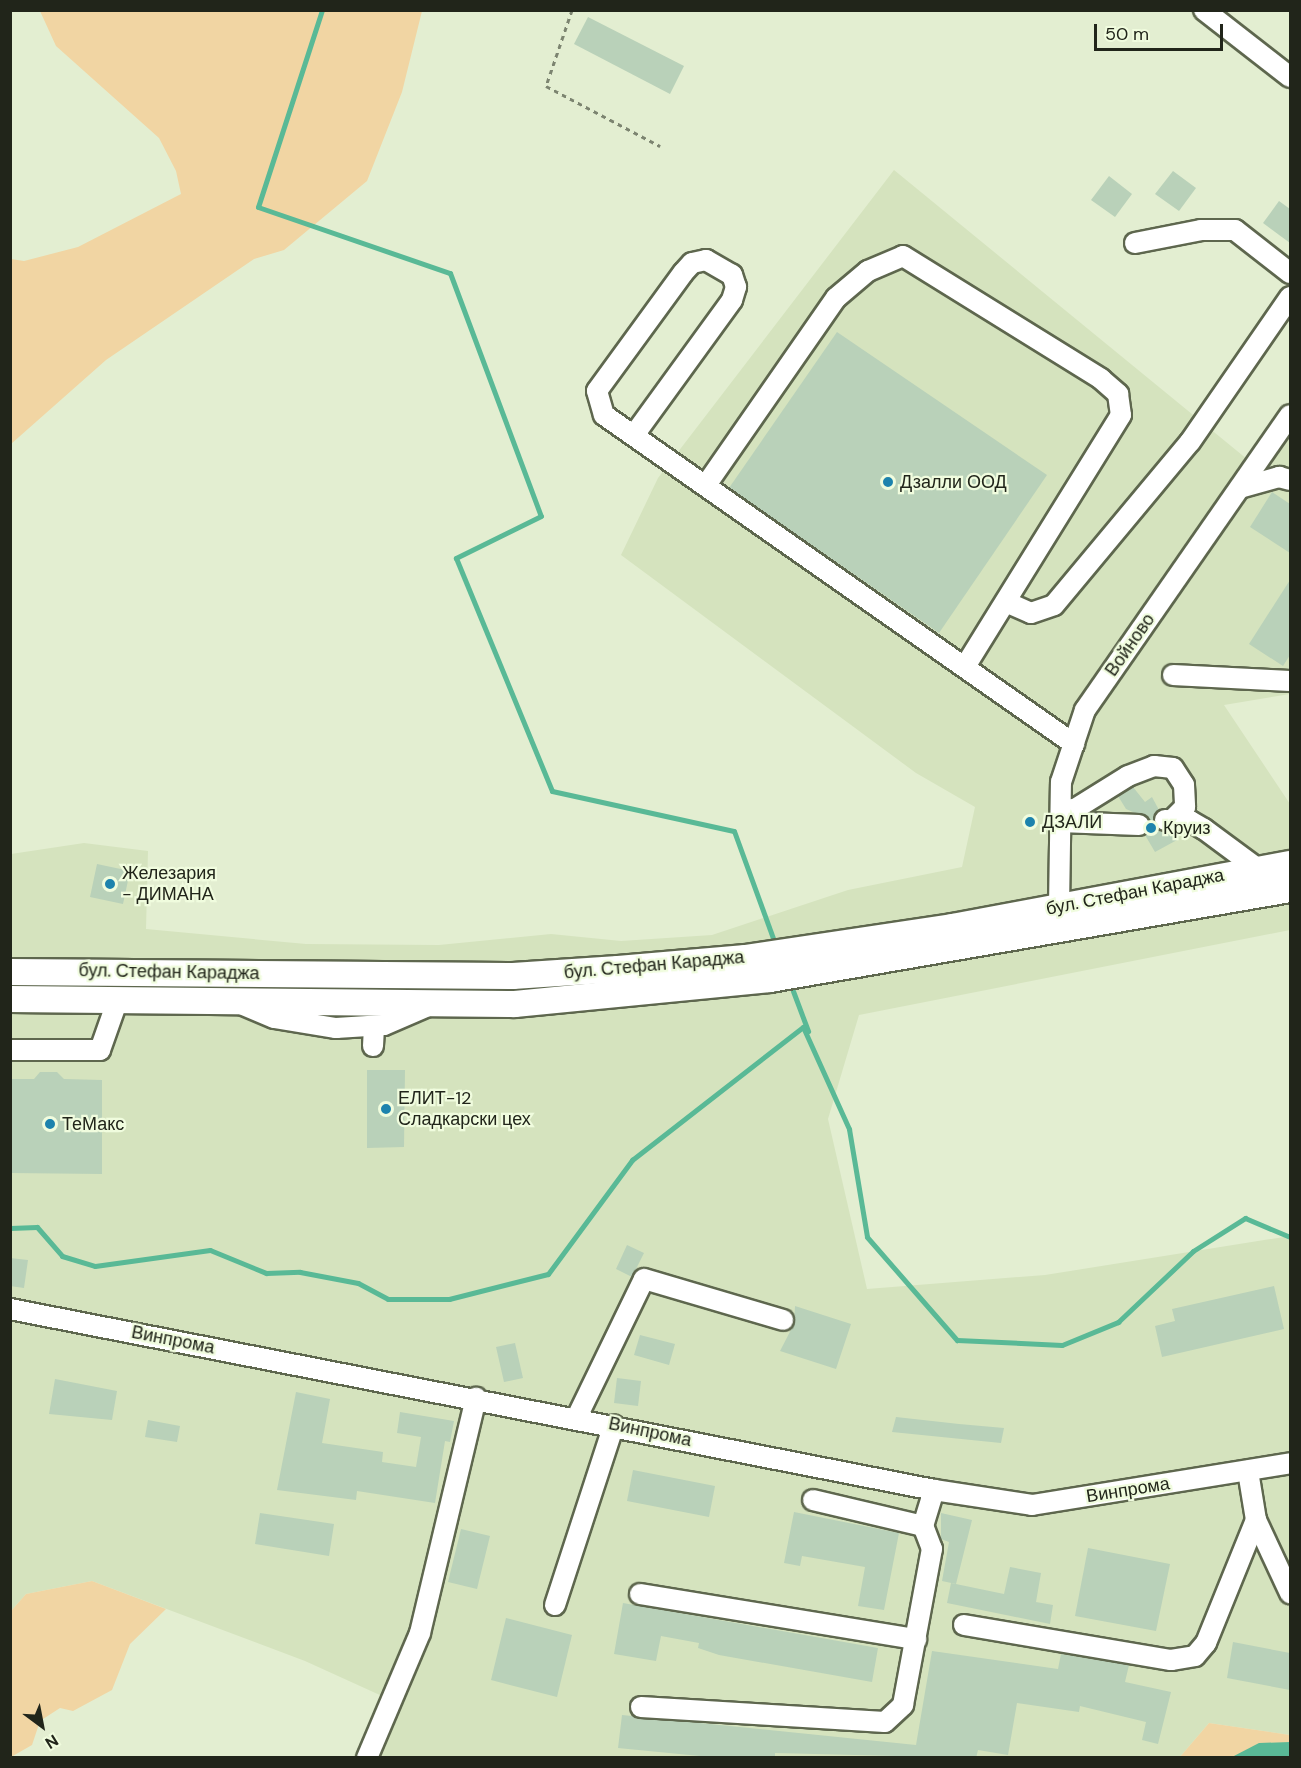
<!DOCTYPE html>
<html>
<head>
<meta charset="utf-8">
<style>
  body { margin:0 }
  #map { position:relative; width:1301px; height:1768px; overflow:hidden; background:#e3eed1; font-family:"DM Sans",sans-serif }
  div>[style] { position:absolute }
  [style*='--x'] { left:calc(var(--x)*1px); top:calc(var(--y)*1px); width:calc(var(--w)*1px); rotate:calc(var(--a)*1deg) }
  .built>* { inset:0; background:#d5e3be }
  .green>* { inset:0; background:#f1d5a3 }
  .water>* { inset:0; background:#59b996 }
  .stream>* { height:5px; margin:-2.5px; padding:0 2.5px; transform-origin:2.5px; border-radius:2.5px; background:#59b996 }
  .building>* { inset:0; background:#b9d1b9 }
  .path>* { height:3px; margin-top:-1.5px; transform-origin:0; background:repeating-linear-gradient(90deg,#7c8470 0 4.5px,transparent 0 9px) }
  .roads { filter:drop-shadow(2px 0 #5e674e) drop-shadow(-2px 0 #5e674e) drop-shadow(0 2px #5e674e) drop-shadow(0 -2px #5e674e) }
  .minor>* { height:20px; margin:-10px; padding:0 10px; transform-origin:10px; border-radius:10px; background:#fff }
  .major>* { height:26px; margin:-13px; padding:0 13px; transform-origin:13px; border-radius:13px; background:#fff }
  .dots>* { width:16px; height:16px; translate:-50% -50%; box-sizing:border-box; border:3px solid #f0fcde; border-radius:50% }
  span { translate:-50% -50%; white-space:nowrap; text-align:center; line-height:1.15; -webkit-text-stroke:4.5px #f0fcde; paint-order:stroke }
  .poi-label { font-size:18px; color:#21251a }
  .left { translate:0 -50%; text-align:left }
  .street-label { font-size:18px; color:#21251a }
  .frame { position:absolute; inset:0; border:12px solid #21251a; pointer-events:none }
  .north { position:absolute; left:12px; top:1696px; width:60px; height:60px; -webkit-text-stroke:4px #f0fcde; paint-order:stroke; rotate:148deg; font-size:16px; font-weight:700; line-height:24px; text-align:center; color:#21251a }
  .north::after { content:''; display:block; margin:auto; width:21px; height:27px; background:#21251a; clip-path:polygon(50% 0,100% 100%,50% 72%,0 100%) }
  .scale { position:absolute; left:1094px; top:24px; width:129px; height:27px; box-sizing:border-box; border:3px solid #21251a; border-top:0; padding-left:8px; font-size:18px; line-height:21px; white-space:nowrap; color:#21251a; -webkit-text-stroke:4px #f0fcde; paint-order:stroke }
</style>
</head>
<body>
<div id="map">
  <div class="built">
    <div style="clip-path:polygon(894px 170px,1264px 473px,1290px 434px,1290px 694px,1224px 705px,1290px 804px,1290px 930px,859px 1015px,828px 1119px,867px 1289px,1045px 1275px,1290px 1236px,1290px 1735px,1209px 1723px,1179px 1758px,364px 1757px,382px 1696px,305px 1661px,92px 1581px,26px 1594px,11px 1611px,11px 854px,84px 843px,148px 851px,146px 929px,306px 944px,439px 945px,551px 934px,621px 941px,712px 935px,848px 890px,962px 867px,975px 807px,916px 773px,621px 555px,658px 478px)"></div>
  </div>
  <div class="green">
    <div style="clip-path:polygon(40px 11px,422px 11px,402px 92px,367px 181px,284px 250px,254px 259px,106px 360px,11px 444px,11px 259px,24px 261px,78px 247px,181px 194px,176px 171px,159px 138px,56px 46px)"></div>
    <div style="clip-path:polygon(92px 1581px,166px 1609px,130px 1644px,112px 1690px,73px 1711px,60px 1708px,40px 1721px,32px 1745px,11px 1757px,11px 1611px,26px 1594px)"></div>
    <div style="clip-path:polygon(1209px 1723px,1290px 1735px,1290px 1742px,1232px 1757px,1179px 1758px)"></div>
  </div>
  <div class="water">
    <div style="clip-path:polygon(1290px 1742px,1290px 1757px,1232px 1757px,1259px 1743px)"></div>
  </div>
  <div class="stream">
    <div style="--x:322;--y:10;--w:207;--a:108"></div>
    <div style="--x:258;--y:207;--w:203;--a:19"></div>
    <div style="--x:450;--y:273;--w:259;--a:69.5"></div>
    <div style="--x:541;--y:516;--w:95;--a:153.7"></div>
    <div style="--x:456;--y:558;--w:252;--a:67.6"></div>
    <div style="--x:552;--y:791;--w:186;--a:12.4"></div>
    <div style="--x:734;--y:831;--w:114;--a:70"></div>
    <div style="--x:793;--y:991;--w:43;--a:69.4"></div>
    <div style="--x:10;--y:1228;--w:27;--a:-2"></div>
    <div style="--x:37;--y:1227;--w:38;--a:49"></div>
    <div style="--x:62;--y:1256;--w:34;--a:17"></div>
    <div style="--x:95;--y:1266;--w:116;--a:-7.9"></div>
    <div style="--x:210;--y:1250;--w:61;--a:22.3"></div>
    <div style="--x:266;--y:1273;--w:34;--a:-2"></div>
    <div style="--x:300;--y:1272;--w:59;--a:10.7"></div>
    <div style="--x:358;--y:1283;--w:34;--a:28"></div>
    <div style="--x:388;--y:1299;--w:61;--a:0"></div>
    <div style="--x:449;--y:1299;--w:102;--a:-14.2"></div>
    <div style="--x:548;--y:1274;--w:142;--a:-53.6"></div>
    <div style="--x:632;--y:1160;--w:217;--a:-37.9"></div>
    <div style="--x:803;--y:1027;--w:112;--a:65.7"></div>
    <div style="--x:849;--y:1129;--w:109;--a:80.5"></div>
    <div style="--x:867;--y:1237;--w:137;--a:48.9"></div>
    <div style="--x:957;--y:1340;--w:105;--a:2.7"></div>
    <div style="--x:1062;--y:1345;--w:61;--a:-22.3"></div>
    <div style="--x:1118;--y:1322;--w:103;--a:-43.4"></div>
    <div style="--x:1193;--y:1251;--w:62;--a:-32.4"></div>
    <div style="--x:1245;--y:1218;--w:49;--a:22.9"></div>
  </div>
  <div class="building">
    <div style="clip-path:polygon(588px 17px,684px 66px,670px 94px,574px 44px)"></div>
    <div style="clip-path:polygon(1173px 171px,1196px 188px,1179px 211px,1155px 194px)"></div>
    <div style="clip-path:polygon(1109px 176px,1132px 194px,1115px 217px,1091px 200px)"></div>
    <div style="clip-path:polygon(1279px 201px,1290px 209px,1290px 243px,1263px 223px)"></div>
    <div style="clip-path:polygon(837px 332px,1047px 475px,939px 633px,729px 488px)"></div>
    <div style="clip-path:polygon(1272px 492px,1290px 504px,1290px 553px,1250px 527px)"></div>
    <div style="clip-path:polygon(1290px 580px,1290px 655px,1283px 666px,1249px 644px)"></div>
    <div style="clip-path:polygon(1133px 787px,1145px 802px,1152px 797px,1159px 810px,1155px 826px,1172px 832px,1177px 840px,1155px 852px,1145px 835px,1149px 819px,1126px 809px,1118px 796px)"></div>
    <div style="clip-path:polygon(97px 864px,130px 871px,123px 904px,90px 897px)"></div>
    <div style="clip-path:polygon(367px 1070px,405px 1070px,404px 1147px,367px 1148px)"></div>
    <div style="clip-path:polygon(40px 1072px,57px 1072px,64px 1079px,102px 1080px,102px 1174px,10px 1173px,10px 1079px,34px 1079px)"></div>
    <div style="clip-path:polygon(627px 1245px,644px 1253px,632px 1277px,616px 1269px)"></div>
    <div style="clip-path:polygon(10px 1258px,28px 1260px,24px 1288px,10px 1286px)"></div>
    <div style="clip-path:polygon(1274px 1286px,1284px 1329px,1162px 1357px,1155px 1326px,1175px 1321px,1172px 1309px)"></div>
    <div style="clip-path:polygon(795px 1306px,851px 1324px,836px 1369px,780px 1351px,794px 1324px)"></div>
    <div style="clip-path:polygon(640px 1335px,675px 1344px,669px 1365px,634px 1355px)"></div>
    <div style="clip-path:polygon(515px 1343px,523px 1378px,504px 1382px,496px 1347px)"></div>
    <div style="clip-path:polygon(617px 1378px,641px 1381px,638px 1406px,614px 1403px)"></div>
    <div style="clip-path:polygon(55px 1379px,117px 1391px,112px 1420px,49px 1414px)"></div>
    <div style="clip-path:polygon(296px 1392px,330px 1399px,322px 1443px,383px 1452px,382px 1462px,416px 1467px,421px 1437px,397px 1433px,400px 1412px,454px 1421px,450px 1442px,445px 1441px,435px 1503px,357px 1491px,356px 1500px,277px 1490px)"></div>
    <div style="clip-path:polygon(896px 1417px,959px 1424px,1004px 1428px,1001px 1443px,892px 1432px)"></div>
    <div style="clip-path:polygon(148px 1420px,180px 1426px,177px 1442px,145px 1437px)"></div>
    <div style="clip-path:polygon(633px 1470px,715px 1486px,709px 1517px,627px 1501px)"></div>
    <div style="clip-path:polygon(794px 1512px,899px 1533px,884px 1610px,858px 1606px,865px 1567px,802px 1556px,800px 1566px,784px 1563px)"></div>
    <div style="clip-path:polygon(260px 1513px,334px 1524px,329px 1556px,255px 1544px)"></div>
    <div style="clip-path:polygon(941px 1513px,972px 1520px,956px 1584px,942px 1581px,949px 1542px,941px 1539px)"></div>
    <div style="clip-path:polygon(461px 1529px,490px 1536px,477px 1589px,448px 1582px)"></div>
    <div style="clip-path:polygon(1088px 1548px,1170px 1564px,1156px 1631px,1075px 1616px)"></div>
    <div style="clip-path:polygon(1010px 1567px,1041px 1573px,1036px 1602px,1053px 1605px,1050px 1624px,947px 1603px,951px 1583px,1004px 1594px)"></div>
    <div style="clip-path:polygon(623px 1603px,878px 1648px,872px 1682px,719px 1655px,698px 1648px,699px 1643px,661px 1636px,656px 1661px,614px 1654px)"></div>
    <div style="clip-path:polygon(506px 1618px,572px 1635px,557px 1697px,491px 1680px)"></div>
    <div style="clip-path:polygon(1233px 1642px,1290px 1653px,1290px 1690px,1227px 1678px)"></div>
    <div style="clip-path:polygon(932px 1651px,1058px 1669px,1061px 1654px,1129px 1665px,1125px 1682px,1171px 1692px,1158px 1744px,1142px 1740px,1146px 1722px,1080px 1706px,1079px 1712px,1017px 1703px,1008px 1755px,978px 1750px,976px 1758px,775px 1753px,775px 1758px,720px 1758px,618px 1748px,622px 1715px,916px 1745px)"></div>
  </div>
  <div class="path">
    <div style="--x:572;--y:10;--w:80;--a:108.9"></div>
    <div style="--x:546;--y:86;--w:129;--a:27.8"></div>
  </div>
  <div class="roads">
    <div class="minor">
      <div style="--x:1204;--y:10;--w:109;--a:37.9"></div>
      <div style="--x:1135;--y:243;--w:67;--a:-11.1"></div>
      <div style="--x:1201;--y:230;--w:34;--a:0"></div>
      <div style="--x:1235;--y:230;--w:70;--a:38"></div>
      <div style="--x:634;--y:435;--w:167;--a:-54"></div>
      <div style="--x:732;--y:300;--w:14;--a:-73"></div>
      <div style="--x:736;--y:287;--w:13;--a:-108"></div>
      <div style="--x:732;--y:275;--w:30;--a:-150"></div>
      <div style="--x:706;--y:260;--w:14;--a:168"></div>
      <div style="--x:692;--y:263;--w:13;--a:132"></div>
      <div style="--x:683;--y:273;--w:146;--a:126.1"></div>
      <div style="--x:597;--y:391;--w:25;--a:74"></div>
      <div style="--x:604;--y:415;--w:574;--a:34.99"></div>
      <div style="--x:706;--y:485;--w:228;--a:-55.2"></div>
      <div style="--x:836;--y:298;--w:42;--a:-40.2"></div>
      <div style="--x:868;--y:271;--w:38;--a:-23"></div>
      <div style="--x:903;--y:256;--w:233;--a:31.8"></div>
      <div style="--x:1101;--y:379;--w:23;--a:41"></div>
      <div style="--x:1118;--y:394;--w:21;--a:82"></div>
      <div style="--x:1121;--y:415;--w:294;--a:121.8"></div>
      <div style="--x:1240;--y:488;--w:41;--a:-15.8"></div>
      <div style="--x:1279;--y:477;--w:11;--a:15"></div>
      <div style="--x:1006;--y:602;--w:27;--a:24"></div>
      <div style="--x:1031;--y:613;--w:24;--a:-19"></div>
      <div style="--x:1054;--y:605;--w:212;--a:-50.2"></div>
      <div style="--x:1190;--y:442;--w:176;--a:-55.4"></div>
      <div style="--x:1173;--y:675;--w:117;--a:2.9"></div>
      <div style="--x:1061;--y:810;--w:14;--a:-4"></div>
      <div style="--x:1075;--y:809;--w:62;--a:-31.9"></div>
      <div style="--x:1128;--y:776;--w:28;--a:-21"></div>
      <div style="--x:1154;--y:766;--w:19;--a:6"></div>
      <div style="--x:1173;--y:768;--w:20;--a:57"></div>
      <div style="--x:1184;--y:785;--w:22;--a:87"></div>
      <div style="--x:1185;--y:807;--w:17;--a:135"></div>
      <div style="--x:1165;--y:820;--w:25;--a:2"></div>
      <div style="--x:1190;--y:821;--w:16;--a:30"></div>
      <div style="--x:1204;--y:829;--w:67;--a:36.5"></div>
      <div style="--x:1060;--y:822;--w:79;--a:2.2"></div>
      <div style="--x:1063;--y:918;--w:12;--a:-110"></div>
      <div style="--x:1059;--y:907;--w:125;--a:-89.1"></div>
      <div style="--x:1061;--y:782;--w:76;--a:-71.6"></div>
      <div style="--x:1085;--y:710;--w:359;--a:-55.2"></div>
      <div style="--x:241;--y:1004;--w:36;--a:23"></div>
      <div style="--x:274;--y:1018;--w:63;--a:9.2"></div>
      <div style="--x:336;--y:1028;--w:48;--a:-3.6"></div>
      <div style="--x:384;--y:1025;--w:46;--a:-23.2"></div>
      <div style="--x:373;--y:1046;--w:19;--a:-87"></div>
      <div style="--x:10;--y:1050;--w:90;--a:0"></div>
      <div style="--x:100;--y:1050;--w:54;--a:-70.6"></div>
      <div style="--x:10;--y:1309;--w:942;--a:11.08"></div>
      <div style="--x:934;--y:1490;--w:99;--a:8.7"></div>
      <div style="--x:1032;--y:1505;--w:261;--a:-9.2"></div>
      <div style="--x:577;--y:1417;--w:153;--a:-64.1"></div>
      <div style="--x:644;--y:1279;--w:145;--a:16.4"></div>
      <div style="--x:1256;--y:1520;--w:81;--a:65"></div>
      <div style="--x:923;--y:1526;--w:38;--a:-73"></div>
      <div style="--x:640;--y:1594;--w:280;--a:9.3"></div>
      <div style="--x:555;--y:1605;--w:189;--a:-71.9"></div>
      <div style="--x:964;--y:1625;--w:210;--a:9.6"></div>
      <div style="--x:1171;--y:1660;--w:24;--a:-9"></div>
      <div style="--x:1195;--y:1656;--w:17;--a:-50"></div>
      <div style="--x:1206;--y:1643;--w:133;--a:-67.9"></div>
      <div style="--x:1256;--y:1520;--w:50;--a:-99.3"></div>
      <div style="--x:641;--y:1707;--w:244;--a:3.5"></div>
      <div style="--x:885;--y:1722;--w:25;--a:-43"></div>
      <div style="--x:903;--y:1705;--w:159;--a:-79.5"></div>
      <div style="--x:932;--y:1549;--w:25;--a:-111"></div>
      <div style="--x:923;--y:1526;--w:113;--a:-166.7"></div>
      <div style="--x:367;--y:1758;--w:136;--a:-67"></div>
      <div style="--x:420;--y:1633;--w:242;--a:-76.6"></div>
    </div>
    <div class="major">
      <div style="--x:10;--y:972;--w:503;--a:0.46"></div>
      <div style="--x:513;--y:976;--w:105;--a:-3.8"></div>
      <div style="--x:618;--y:969;--w:128;--a:-4.9"></div>
      <div style="--x:746;--y:958;--w:209;--a:-8.5"></div>
      <div style="--x:953;--y:927;--w:343;--a:-10.6"></div>
      <div style="--x:10;--y:999;--w:505;--a:0.57"></div>
      <div style="--x:515;--y:1004;--w:256;--a:-5.6"></div>
      <div style="--x:770;--y:979;--w:528;--a:-9.82"></div>
    </div>
  </div>
  <div class="dots">
    <div style="left:888px;top:482px;background:#1d83ad"></div>
    <div style="left:1030px;top:822px;background:#1d83ad"></div>
    <div style="left:1151px;top:828px;background:#1d83ad"></div>
    <div style="left:110px;top:884px;background:#1d83ad"></div>
    <div style="left:386px;top:1109px;background:#1d83ad"></div>
    <div style="left:50px;top:1124px;background:#1d83ad"></div>
  </div>
  <div class="poi-label">
    <span class="left" style="left:900px;top:482px">Дзалли ООД</span>
    <span class="left" style="left:1042px;top:822px">ДЗАЛИ</span>
    <span class="left" style="left:1163px;top:828px">Круиз</span>
    <span class="left" style="left:122px;top:884px">Железария<br>- ДИМАНА</span>
    <span class="left" style="left:398px;top:1109px">ЕЛИТ-12<br>Сладкарски цех</span>
    <span class="left" style="left:62px;top:1124px">ТеМакс</span>
  </div>
  <div class="street-label">
    <span style="left:1130px;top:645px;rotate:-55deg">Войново</span>
    <span style="left:1135px;top:892px;rotate:-11deg">бул. Стефан Караджа</span>
    <span style="left:654px;top:965px;rotate:-5deg">бул. Стефан Караджа</span>
    <span style="left:169px;top:972px;rotate:1deg">бул. Стефан Караджа</span>
    <span style="left:173px;top:1340px;rotate:11deg">Винпрома</span>
    <span style="left:650px;top:1432px;rotate:12deg">Винпрома</span>
    <span style="left:1128px;top:1490px;rotate:-9deg">Винпрома</span>
  </div>
  <div class="frame"></div>
  <div class="north">N</div>
  <div class="scale">50 m</div>
</div>
</body>
</html>
